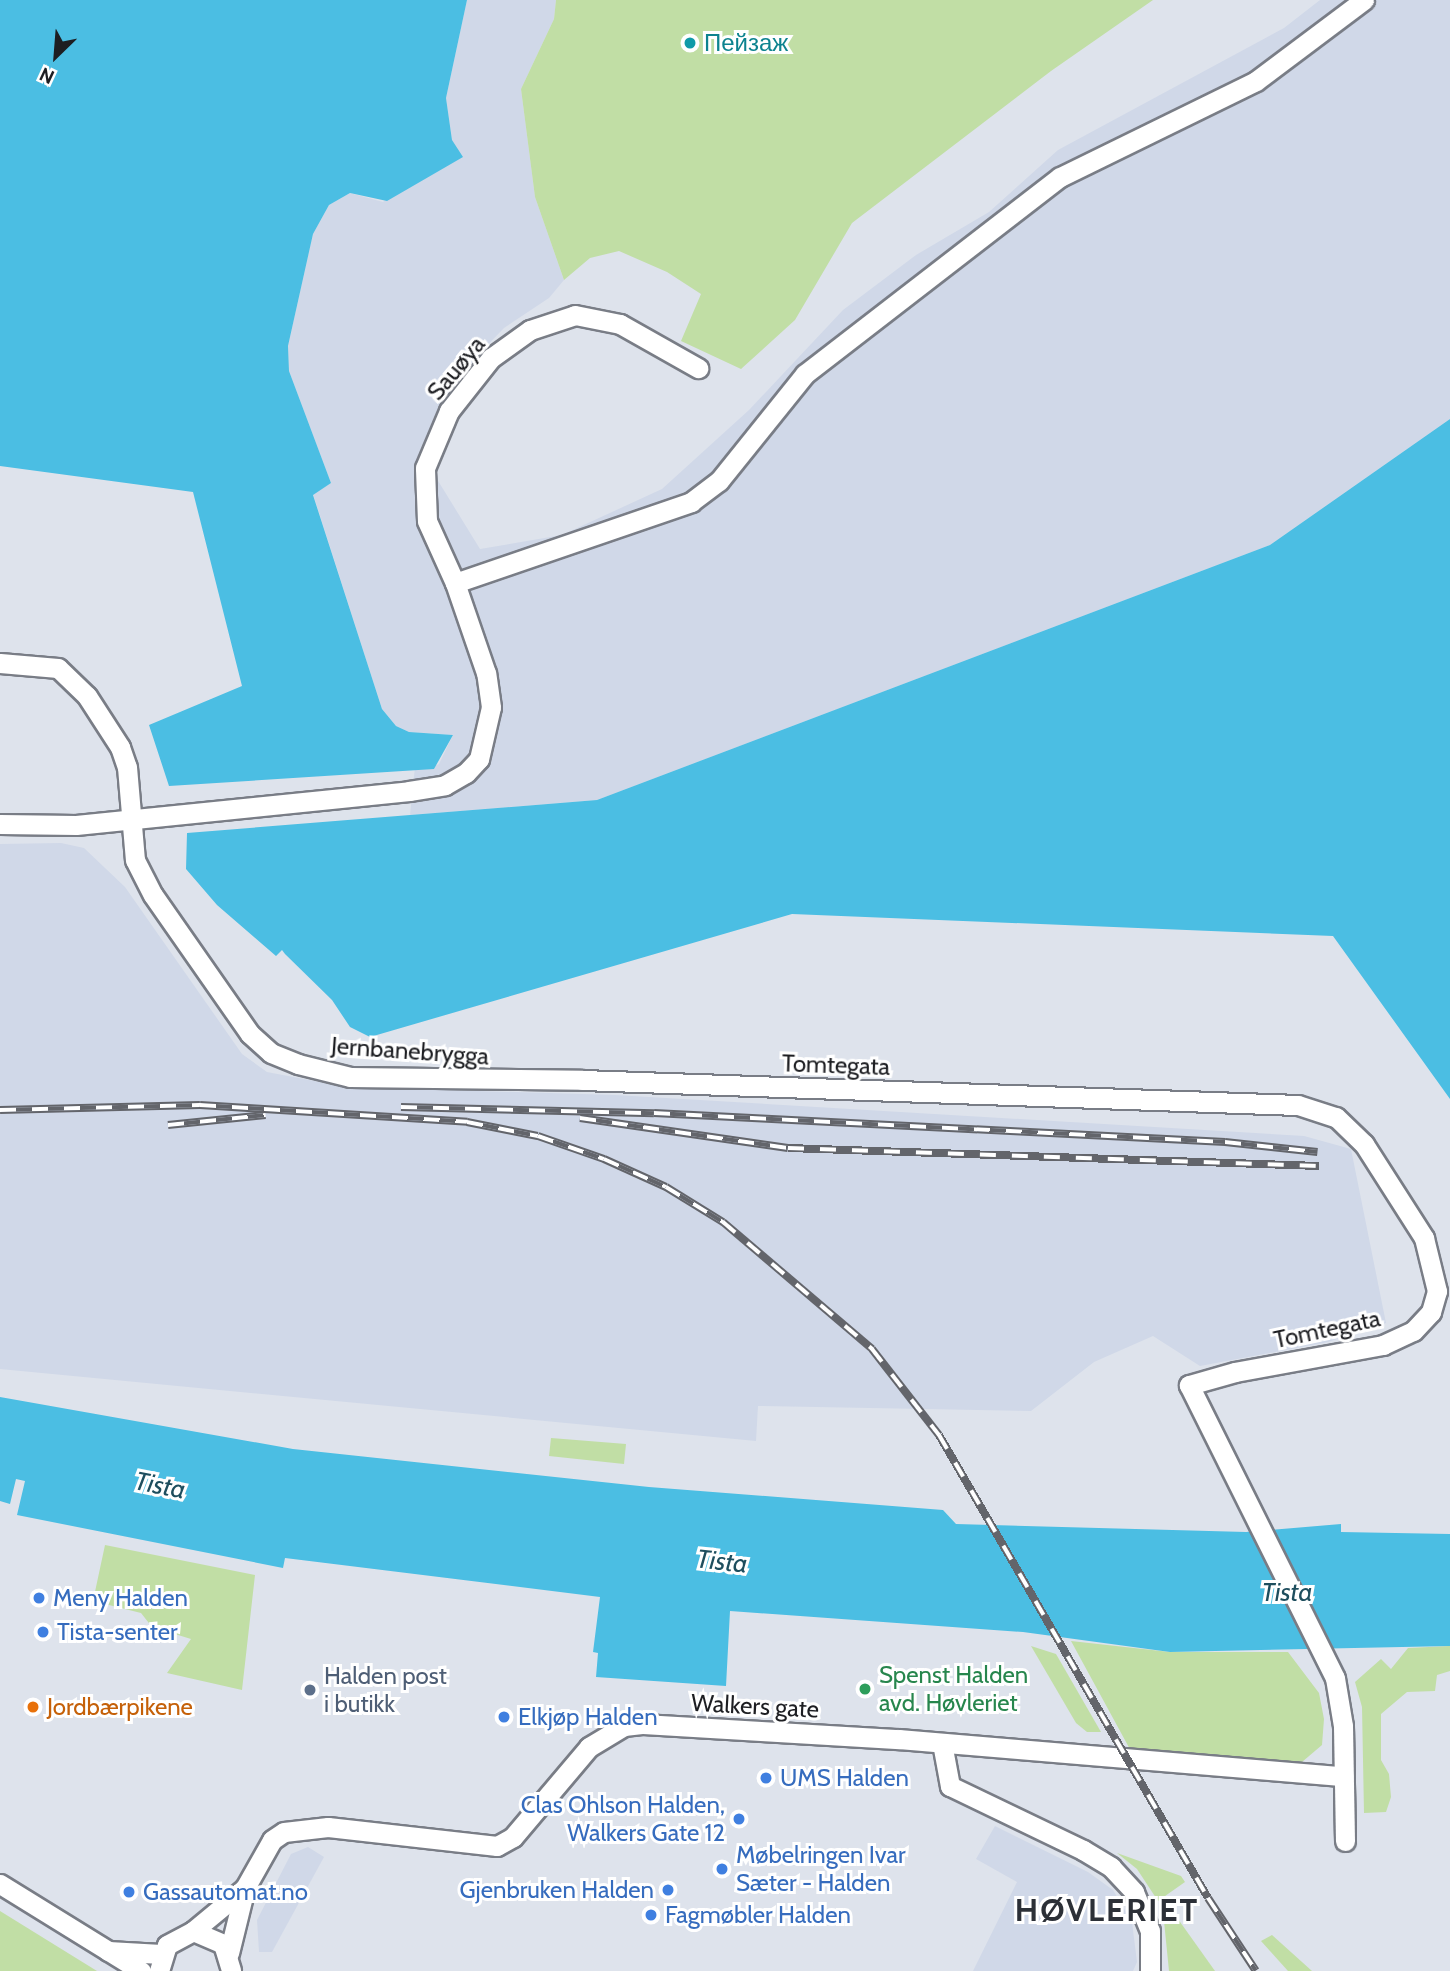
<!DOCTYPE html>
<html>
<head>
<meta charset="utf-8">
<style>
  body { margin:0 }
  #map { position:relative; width:1450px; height:1971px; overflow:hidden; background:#dee3ec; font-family:Cabin,sans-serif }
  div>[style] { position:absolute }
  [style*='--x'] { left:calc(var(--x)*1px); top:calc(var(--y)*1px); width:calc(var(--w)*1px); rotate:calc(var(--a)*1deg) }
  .built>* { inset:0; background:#d0d8e8 }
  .green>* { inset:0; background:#c1dea5 }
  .water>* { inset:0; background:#4bbee3 }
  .roads { filter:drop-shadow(2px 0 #797d86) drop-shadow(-2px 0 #797d86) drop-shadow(0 2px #797d86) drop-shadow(0 -2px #797d86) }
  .minor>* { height:19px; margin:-9.5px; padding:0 9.5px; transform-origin:9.5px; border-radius:9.5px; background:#fff }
  .rail>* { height:8px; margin-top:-4px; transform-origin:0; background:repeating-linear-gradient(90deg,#fff 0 16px,#63656b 0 32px); box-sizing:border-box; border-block:2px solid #63656b }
  .dots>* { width:19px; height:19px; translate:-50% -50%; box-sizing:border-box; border:4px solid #fff; border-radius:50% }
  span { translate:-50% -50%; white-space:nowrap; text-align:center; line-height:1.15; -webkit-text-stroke:6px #fff; paint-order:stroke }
  .culture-label { font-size:24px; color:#0d838f }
  .left { translate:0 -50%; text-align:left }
  .street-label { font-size:24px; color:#1d1e22 }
  .shop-label { font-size:24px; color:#366cbe }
  .right { translate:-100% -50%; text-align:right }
  .leisure-label { font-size:24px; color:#27864d }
  .service-label { font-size:24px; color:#4e5e75 }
  .food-label { font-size:24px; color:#c56008 }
  .water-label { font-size:26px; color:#1e4e5e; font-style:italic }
  .district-label { font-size:32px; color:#2c3037; font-weight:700; letter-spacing:2px }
  .north { position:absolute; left:21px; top:21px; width:70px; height:70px; -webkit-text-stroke:5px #fff; paint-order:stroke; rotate:205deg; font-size:19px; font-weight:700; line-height:28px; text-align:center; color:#1d1e22 }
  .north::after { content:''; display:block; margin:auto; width:24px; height:32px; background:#1d1e22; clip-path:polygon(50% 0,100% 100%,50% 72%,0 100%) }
</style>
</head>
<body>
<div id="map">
  <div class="built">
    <div style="clip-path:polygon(467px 0,556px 0,554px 19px,521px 89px,535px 197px,564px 280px,549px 298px,504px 328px,474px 359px,432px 471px,480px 549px,562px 535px,662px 489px,749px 410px,843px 310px,916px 255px,989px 212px,1058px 150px,1284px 28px,1320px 0,1450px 0,1450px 419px,1270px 545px,597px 800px,410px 815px,415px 767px,428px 769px,439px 764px,453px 735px,409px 732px,396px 726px,382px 709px,313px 494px,331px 483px,289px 371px,288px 346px,313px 234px,329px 205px,350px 193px,383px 202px,452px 140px,446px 98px)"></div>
    <div style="clip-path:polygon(61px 843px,84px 848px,125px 887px,242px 1054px,267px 1072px,346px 1087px,615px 1095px,1304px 1136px,1351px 1149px,1386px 1323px,1328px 1342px,1200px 1366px,1153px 1336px,1094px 1362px,1031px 1411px,758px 1406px,756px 1441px,0 1369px,0 844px)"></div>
    <div style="clip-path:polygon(995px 1826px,1088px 1872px,1113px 1890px,1132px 1922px,1137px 1962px,1133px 1971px,973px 1971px,1017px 1882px,976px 1859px)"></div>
    <div style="clip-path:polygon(308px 1847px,324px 1857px,272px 1952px,259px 1952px,257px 1920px,291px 1854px)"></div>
  </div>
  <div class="green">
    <div style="clip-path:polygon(556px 0,1153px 0,1051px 71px,852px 223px,795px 320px,741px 369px,681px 341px,701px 294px,667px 272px,619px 251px,590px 258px,564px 280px,535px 197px,521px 89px,554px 19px)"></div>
    <div style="clip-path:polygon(551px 1438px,626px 1444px,624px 1464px,549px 1456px)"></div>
    <div style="clip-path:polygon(105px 1545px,255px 1575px,242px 1690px,167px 1673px,191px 1639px,152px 1627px,141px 1613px,93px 1601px)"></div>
    <div style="clip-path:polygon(1071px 1641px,1170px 1652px,1288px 1652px,1319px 1693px,1324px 1719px,1322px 1745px,1302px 1762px,1132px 1753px)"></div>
    <div style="clip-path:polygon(1031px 1646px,1056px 1654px,1101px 1732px,1087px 1732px,1076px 1723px)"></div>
    <div style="clip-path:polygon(1450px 1646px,1450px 1671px,1437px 1675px,1435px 1691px,1407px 1692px,1381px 1714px,1381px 1760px,1389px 1774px,1391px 1797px,1386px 1812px,1364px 1813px,1362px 1707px,1355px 1682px,1381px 1659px,1391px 1669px,1408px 1648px)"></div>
    <div style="clip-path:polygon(1117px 1853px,1181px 1876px,1185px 1882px,1158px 1901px,1137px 1869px)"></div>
    <div style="clip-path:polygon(1168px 1905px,1215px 1971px,1169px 1971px,1163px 1911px)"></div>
    <div style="clip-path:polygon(0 1911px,97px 1971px,0 1971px)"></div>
    <div style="clip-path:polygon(1272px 1935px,1312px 1971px,1288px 1971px,1261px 1941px)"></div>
  </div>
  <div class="water">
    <div style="clip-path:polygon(0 0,467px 0,446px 98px,452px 140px,463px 157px,387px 201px,350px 193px,329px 205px,313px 234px,288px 346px,289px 371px,331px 483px,313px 495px,382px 709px,396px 726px,409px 732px,453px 735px,434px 769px,169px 786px,149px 725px,242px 686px,193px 492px,0 466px)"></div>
    <div style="clip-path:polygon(1450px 419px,1450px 1099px,1333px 936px,792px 914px,370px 1037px,350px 1027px,332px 1000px,285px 954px,282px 950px,276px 956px,217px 905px,186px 869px,187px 833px,597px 800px,1270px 545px)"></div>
    <div style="clip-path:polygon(0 1397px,293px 1449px,649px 1487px,943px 1510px,956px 1524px,1246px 1532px,1341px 1524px,1341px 1532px,1450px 1534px,1450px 1646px,1170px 1652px,1023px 1632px,730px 1611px,726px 1686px,596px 1677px,598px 1653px,593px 1652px,600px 1597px,285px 1558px,283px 1568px,17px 1515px,25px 1481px,16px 1479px,10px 1504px,0 1501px)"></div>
  </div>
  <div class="roads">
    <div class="minor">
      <div style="--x:455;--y:583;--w:68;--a:-114.3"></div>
      <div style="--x:427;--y:521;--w:53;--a:-92.2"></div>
      <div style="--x:425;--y:468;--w:62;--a:-67.2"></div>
      <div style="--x:449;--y:411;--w:68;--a:-51.6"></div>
      <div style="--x:491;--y:358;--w:48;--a:-35.7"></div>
      <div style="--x:530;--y:330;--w:47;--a:-18.4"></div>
      <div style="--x:575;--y:315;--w:46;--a:11.3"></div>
      <div style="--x:620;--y:324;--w:90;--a:29.4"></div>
      <div style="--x:0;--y:663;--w:58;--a:4.9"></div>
      <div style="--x:58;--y:668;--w:40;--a:44"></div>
      <div style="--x:87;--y:696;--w:61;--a:57.1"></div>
      <div style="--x:120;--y:747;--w:21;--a:71"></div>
      <div style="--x:127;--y:767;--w:93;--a:85.1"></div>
      <div style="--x:135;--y:860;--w:39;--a:63"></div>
      <div style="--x:153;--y:895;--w:169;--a:55.1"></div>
      <div style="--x:250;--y:1034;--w:28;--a:42"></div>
      <div style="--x:271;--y:1053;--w:29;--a:22"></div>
      <div style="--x:298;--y:1064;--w:54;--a:14"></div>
      <div style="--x:350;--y:1077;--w:232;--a:0.7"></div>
      <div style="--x:582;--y:1080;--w:716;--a:2"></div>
      <div style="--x:1298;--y:1105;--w:40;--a:18"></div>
      <div style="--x:1336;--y:1117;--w:39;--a:44"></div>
      <div style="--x:1364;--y:1144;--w:112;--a:57.4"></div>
      <div style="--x:1424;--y:1238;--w:55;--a:76.2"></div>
      <div style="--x:1437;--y:1291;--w:22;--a:106"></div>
      <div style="--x:1431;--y:1312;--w:26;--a:133"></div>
      <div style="--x:1413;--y:1331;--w:33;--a:155"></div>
      <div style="--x:1383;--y:1345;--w:150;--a:169.7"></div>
      <div style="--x:1235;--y:1372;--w:48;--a:164.2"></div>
      <div style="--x:1189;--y:1385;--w:327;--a:63.5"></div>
      <div style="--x:1335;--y:1678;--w:49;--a:80.5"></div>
      <div style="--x:1343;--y:1726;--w:115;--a:89"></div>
      <div style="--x:0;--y:824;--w:76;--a:0.8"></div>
      <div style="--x:76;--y:825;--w:335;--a:-5.8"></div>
      <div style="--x:409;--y:791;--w:36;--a:-9"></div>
      <div style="--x:445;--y:785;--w:24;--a:-30"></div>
      <div style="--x:466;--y:773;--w:19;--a:-47"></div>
      <div style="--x:479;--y:759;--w:53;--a:-77"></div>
      <div style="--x:491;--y:707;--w:34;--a:-98"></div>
      <div style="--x:486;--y:673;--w:95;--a:-109"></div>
      <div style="--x:455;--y:583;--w:250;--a:-18.9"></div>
      <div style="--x:691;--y:502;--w:35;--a:-37"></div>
      <div style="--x:719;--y:481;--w:137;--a:-51.2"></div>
      <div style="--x:805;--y:374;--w:322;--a:-37.7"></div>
      <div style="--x:1060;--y:177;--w:218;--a:-26.1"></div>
      <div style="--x:1256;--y:81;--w:135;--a:-36.9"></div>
      <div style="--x:942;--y:1743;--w:44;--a:79.5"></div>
      <div style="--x:950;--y:1786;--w:148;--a:25.7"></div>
      <div style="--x:1083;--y:1850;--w:33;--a:31"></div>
      <div style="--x:1111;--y:1867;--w:34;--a:47"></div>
      <div style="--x:1134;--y:1892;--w:42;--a:67.7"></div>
      <div style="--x:1150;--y:1931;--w:40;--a:90"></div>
      <div style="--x:0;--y:1884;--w:166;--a:31.7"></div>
      <div style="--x:193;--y:1931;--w:67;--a:-39.6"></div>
      <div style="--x:108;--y:1951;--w:53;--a:3.2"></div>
      <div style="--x:229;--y:1953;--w:67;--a:-76.2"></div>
      <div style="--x:245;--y:1888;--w:55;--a:-60.6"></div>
      <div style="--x:272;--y:1840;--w:14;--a:-34"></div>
      <div style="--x:284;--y:1832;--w:44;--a:-6.5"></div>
      <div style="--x:328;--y:1827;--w:170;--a:6.4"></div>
      <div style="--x:497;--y:1846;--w:18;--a:-29"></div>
      <div style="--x:513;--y:1837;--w:118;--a:-49.8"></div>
      <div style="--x:589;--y:1747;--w:41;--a:-31"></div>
      <div style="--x:624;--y:1726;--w:20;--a:-6"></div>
      <div style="--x:644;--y:1724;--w:255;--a:3.4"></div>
      <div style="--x:899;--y:1739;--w:446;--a:4.8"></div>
      <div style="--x:159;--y:1971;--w:27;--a:-73"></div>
      <div style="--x:167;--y:1945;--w:30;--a:-28"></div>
      <div style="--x:193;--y:1931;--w:33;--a:23"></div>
      <div style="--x:223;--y:1944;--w:28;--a:73"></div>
    </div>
  </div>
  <div class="rail">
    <div style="--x:401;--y:1107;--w:253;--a:1.4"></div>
    <div style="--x:654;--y:1113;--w:572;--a:2.91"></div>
    <div style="--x:1225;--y:1142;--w:93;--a:6.2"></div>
    <div style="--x:0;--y:1110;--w:200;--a:-1.4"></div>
    <div style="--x:200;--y:1105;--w:268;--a:3.6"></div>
    <div style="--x:467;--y:1122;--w:72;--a:11.2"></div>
    <div style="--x:538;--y:1136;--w:70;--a:19.2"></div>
    <div style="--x:604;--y:1159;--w:68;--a:24.3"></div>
    <div style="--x:666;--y:1187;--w:67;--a:31.6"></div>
    <div style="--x:723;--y:1222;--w:196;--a:40.4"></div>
    <div style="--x:872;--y:1349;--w:109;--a:52.1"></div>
    <div style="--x:939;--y:1435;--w:535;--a:59.84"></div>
    <div style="--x:1208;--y:1898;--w:87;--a:56.7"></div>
    <div style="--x:580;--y:1118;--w:210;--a:8.2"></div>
    <div style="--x:788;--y:1148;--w:531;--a:1.94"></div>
    <div style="--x:168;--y:1125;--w:98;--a:-5.9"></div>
  </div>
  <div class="dots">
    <div style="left:690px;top:43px;background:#0f9aa8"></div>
    <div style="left:39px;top:1598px;background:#3f7fe0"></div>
    <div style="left:43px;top:1632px;background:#3f7fe0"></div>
    <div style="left:865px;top:1689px;background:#2e9e5b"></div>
    <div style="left:310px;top:1690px;background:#5c6f8a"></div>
    <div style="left:33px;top:1707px;background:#e8710a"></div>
    <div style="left:504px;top:1717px;background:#3f7fe0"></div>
    <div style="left:766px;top:1778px;background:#3f7fe0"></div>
    <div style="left:739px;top:1819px;background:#3f7fe0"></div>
    <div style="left:722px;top:1869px;background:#3f7fe0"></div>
    <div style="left:668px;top:1890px;background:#3f7fe0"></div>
    <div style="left:129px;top:1892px;background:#3f7fe0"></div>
    <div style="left:651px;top:1915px;background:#3f7fe0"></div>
  </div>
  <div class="culture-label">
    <span class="left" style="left:704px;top:43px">Пейзаж</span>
  </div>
  <div class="street-label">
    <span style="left:456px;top:368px;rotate:-50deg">Sauøya</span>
    <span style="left:410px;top:1051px;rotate:4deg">Jernbanebrygga</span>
    <span style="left:836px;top:1065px;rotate:2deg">Tomtegata</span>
    <span style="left:1327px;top:1329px;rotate:-12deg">Tomtegata</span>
    <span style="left:755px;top:1706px;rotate:3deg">Walkers gate</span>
  </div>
  <div class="shop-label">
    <span class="left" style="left:53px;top:1598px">Meny Halden</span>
    <span class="left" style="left:57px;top:1632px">Tista-senter</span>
    <span class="left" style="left:518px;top:1717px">Elkjøp Halden</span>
    <span class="left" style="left:780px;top:1778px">UMS Halden</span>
    <span class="right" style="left:725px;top:1819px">Clas Ohlson Halden,<br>Walkers Gate 12</span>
    <span class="left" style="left:736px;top:1869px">Møbelringen Ivar<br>Sæter - Halden</span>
    <span class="right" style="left:654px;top:1890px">Gjenbruken Halden</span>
    <span class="left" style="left:143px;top:1892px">Gassautomat.no</span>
    <span class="left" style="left:665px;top:1915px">Fagmøbler Halden</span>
  </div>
  <div class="leisure-label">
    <span class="left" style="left:879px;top:1689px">Spenst Halden<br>avd. Høvleriet</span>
  </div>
  <div class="service-label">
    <span class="left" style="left:324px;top:1690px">Halden post<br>i butikk</span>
  </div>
  <div class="food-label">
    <span class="left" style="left:47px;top:1707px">Jordbærpikene</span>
  </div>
  <div class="water-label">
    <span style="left:160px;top:1486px;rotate:11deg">Tista</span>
    <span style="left:722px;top:1562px;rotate:6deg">Tista</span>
    <span style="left:1287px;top:1593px">Tista</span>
  </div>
  <div class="district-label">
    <span style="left:1107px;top:1910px">HØVLERIET</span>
  </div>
  <div class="north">N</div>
</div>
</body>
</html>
